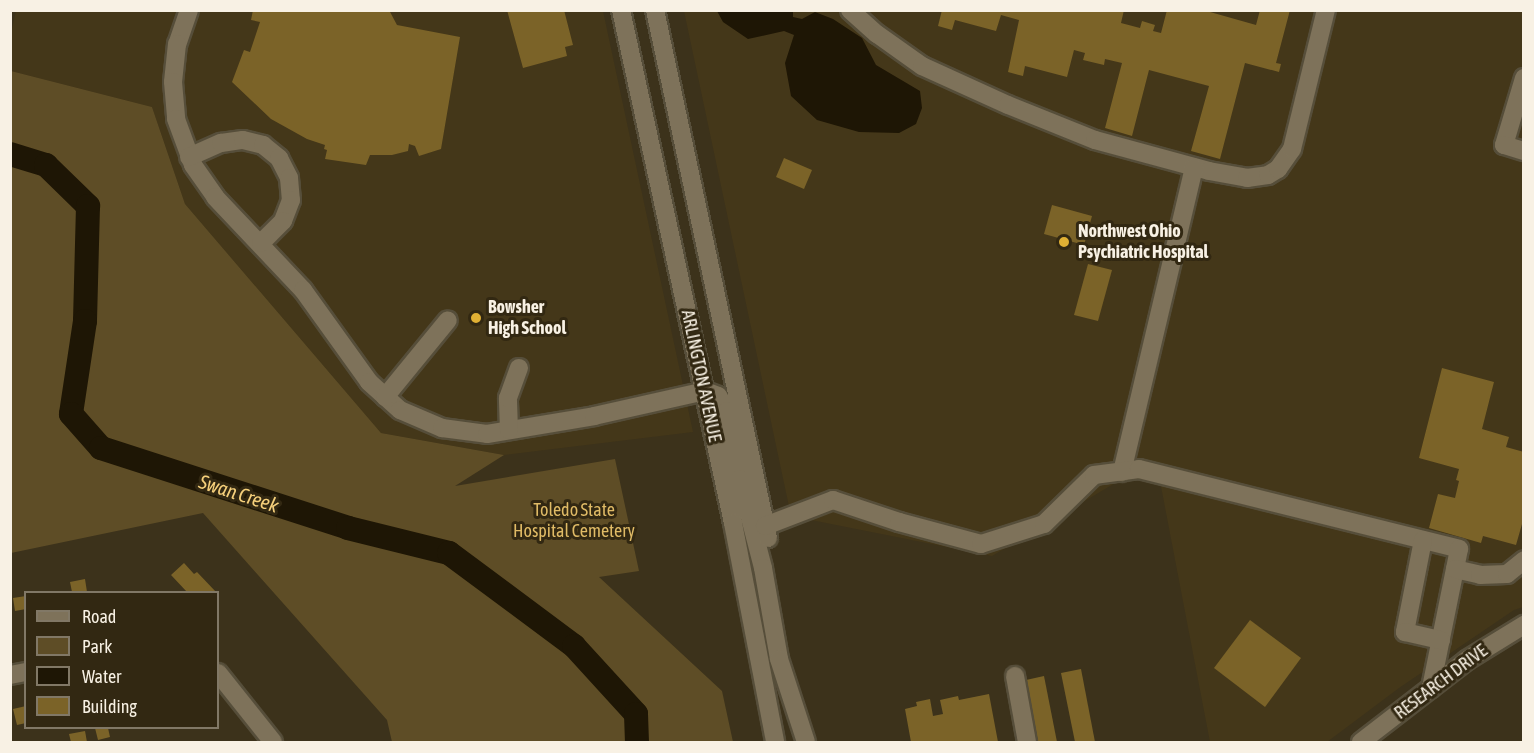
<!DOCTYPE html>
<html>
<head>
<meta charset="utf-8">
<style>
  body { margin:0 }
  #map { position:relative; width:1534px; height:753px; overflow:hidden; background:#3c321b; font-family:"Asap Condensed",sans-serif }
  div>[style] { position:absolute }
  [style*='--x'] { left:calc(var(--x)*1px); top:calc(var(--y)*1px); width:calc(var(--w)*1px); rotate:calc(var(--a)*1deg) }
  .built>* { inset:0; background:#443719 }
  .green>* { inset:0; background:#5e4d26 }
  .water>* { inset:0; background:#1e1605 }
  .river>* { height:24px; margin:-12px; padding:0 12px; transform-origin:12px; border-radius:12px; background:#1e1605 }
  .building>* { inset:0; background:#7b6328 }
  .roads { filter:drop-shadow(2px 0 #564e3a) drop-shadow(-2px 0 #564e3a) drop-shadow(0 2px #564e3a) drop-shadow(0 -2px #564e3a) }
  .minor>* { height:18px; margin:-9px; padding:0 9px; transform-origin:9px; border-radius:9px; background:#7e725a }
  .dots>* { width:16px; height:16px; translate:-50% -50%; box-sizing:border-box; border:3px solid #322812; border-radius:50% }
  span { translate:-50% -50%; white-space:nowrap; text-align:center; line-height:1.15; -webkit-text-stroke:6px #322812; paint-order:stroke }
  .poi-label { font-size:18px; color:#f8f1e4; font-weight:700 }
  .left { translate:0 -50%; text-align:left }
  .street-label { font-size:18px; color:#f8f1e4 }
  .park-label { font-size:18px; color:#e0bb66 }
  .water-label { font-size:20px; color:#f6d07b; font-style:italic }
  .frame { position:absolute; inset:0; border:12px solid #f8f1e4; pointer-events:none }
  .legend { position:absolute; left:24px; top:591px; width:195px; height:138px; box-sizing:border-box; background:#322812; border:2px solid #817866; margin:0; padding:8px 10px; list-style:none; font-size:18px; color:#f8f1e4 }
  .legend li { display:flex; align-items:center; gap:12px; height:30px }
  .legend b { width:30px; border:2px solid #817866 }
</style>
</head>
<body>
<div id="map">
  <div class="built">
    <div style="clip-path:polygon(16px 11px,603px 11px,693px 432px,504px 455px,381px 433px,185px 204px,152px 107px,11px 71px,11px 33px)"></div>
    <div style="clip-path:polygon(684px 11px,1523px 11px,1523px 607px,1514px 610px,1399px 688px,1327px 742px,1210px 742px,1159px 476px,1132px 473px,992px 556px,791px 516px)"></div>
  </div>
  <div class="green">
    <div style="clip-path:polygon(11px 71px,152px 107px,185px 204px,381px 433px,504px 455px,455px 486px,615px 459px,639px 571px,599px 577px,722px 691px,733px 742px,392px 742px,387px 720px,203px 513px,11px 553px)"></div>
  </div>
  <div class="water">
    <div style="clip-path:polygon(717px 11px,793px 11px,793px 17px,802px 19px,815px 12px,833px 19px,862px 38px,876px 65px,920px 91px,922px 108px,916px 124px,899px 133px,859px 132px,817px 120px,791px 96px,785px 63px,794px 35px,784px 31px,748px 39px,723px 22px)"></div>
  </div>
  <div class="river">
    <div style="--x:10;--y:154;--w:38;--a:17"></div>
    <div style="--x:46;--y:165;--w:59;--a:44.3"></div>
    <div style="--x:88;--y:206;--w:115;--a:91.5"></div>
    <div style="--x:85;--y:321;--w:94;--a:98.6"></div>
    <div style="--x:71;--y:414;--w:45;--a:48.6"></div>
    <div style="--x:101;--y:448;--w:260;--a:17.9"></div>
    <div style="--x:348;--y:528;--w:104;--a:13.9"></div>
    <div style="--x:449;--y:553;--w:156;--a:36.6"></div>
    <div style="--x:574;--y:646;--w:92;--a:47.6"></div>
    <div style="--x:636;--y:714;--w:28;--a:88"></div>
  </div>
  <div class="building">
    <div style="clip-path:polygon(253px 10px,389px 10px,397px 25px,460px 37px,441px 149px,419px 156px,415px 146px,409px 144px,408px 151px,392px 155px,370px 155px,366px 165px,325px 159px,327px 150px,324px 149px,325px 145px,307px 139px,271px 119px,232px 82px,244px 50px,250px 52px,260px 22px,251px 20px)"></div>
    <div style="clip-path:polygon(507px 10px,564px 10px,573px 45px,565px 47px,567px 56px,523px 68px)"></div>
    <div style="clip-path:polygon(942px 10px,1124px 10px,1121px 23px,1140px 28px,1142px 21px,1155px 25px,1153px 31px,1161px 33px,1167px 10px,1203px 10px,1256px 25px,1260px 10px,1290px 10px,1276px 63px,1281px 64px,1279px 72px,1245px 63px,1220px 159px,1191px 151px,1209px 86px,1149px 70px,1132px 136px,1105px 128px,1122px 63px,1105px 59px,1104px 65px,1083px 60px,1085px 53px,1074px 50px,1067px 77px,1025px 66px,1023px 76px,1008px 72px,1019px 20px,1001px 15px,996px 31px,955px 20px,952px 30px,938px 26px)"></div>
    <div style="clip-path:polygon(784px 158px,812px 170px,804px 189px,776px 177px)"></div>
    <div style="clip-path:polygon(1052px 205px,1092px 216px,1084px 245px,1044px 234px)"></div>
    <div style="clip-path:polygon(1088px 264px,1112px 270px,1098px 321px,1074px 315px)"></div>
    <div style="clip-path:polygon(1442px 368px,1494px 382px,1482px 429px,1509px 437px,1506px 447px,1524px 452px,1524px 517px,1516px 545px,1483px 536px,1481px 543px,1429px 528px,1438px 494px,1455px 498px,1459px 481px,1456px 480px,1459px 469px,1419px 458px)"></div>
    <div style="clip-path:polygon(184px 563px,194px 574px,197px 572px,216px 592px,187px 592px,171px 575px)"></div>
    <div style="clip-path:polygon(85px 579px,87px 592px,72px 592px,70px 582px)"></div>
    <div style="clip-path:polygon(26px 596px,26px 609px,15px 611px,13px 598px)"></div>
    <div style="clip-path:polygon(1250px 620px,1301px 658px,1265px 707px,1214px 668px)"></div>
    <div style="clip-path:polygon(1081px 669px,1095px 742px,1075px 742px,1061px 673px)"></div>
    <div style="clip-path:polygon(1044px 676px,1057px 742px,1038px 742px,1026px 680px)"></div>
    <div style="clip-path:polygon(989px 694px,998px 742px,911px 742px,905px 709px,917px 706px,916px 702px,930px 699px,933px 716px,943px 714px,940px 700px,958px 696px,959px 700px)"></div>
    <div style="clip-path:polygon(26px 706px,26px 723px,17px 725px,13px 709px)"></div>
    <div style="clip-path:polygon(95px 728px,108px 728px,110px 737px,98px 740px)"></div>
    <div style="clip-path:polygon(85px 731px,87px 742px,71px 742px,69px 734px)"></div>
  </div>
  <div class="roads">
    <div class="minor">
      <div style="--x:189;--y:10;--w:36;--a:109"></div>
      <div style="--x:177;--y:44;--w:38;--a:96"></div>
      <div style="--x:173;--y:82;--w:37;--a:85"></div>
      <div style="--x:176;--y:119;--w:49;--a:69.7"></div>
      <div style="--x:193;--y:165;--w:39;--a:55"></div>
      <div style="--x:215;--y:197;--w:128;--a:46.6"></div>
      <div style="--x:303;--y:290;--w:113;--a:54.3"></div>
      <div style="--x:369;--y:382;--w:42;--a:42.1"></div>
      <div style="--x:400;--y:410;--w:46;--a:23.2"></div>
      <div style="--x:442;--y:428;--w:45;--a:7.6"></div>
      <div style="--x:487;--y:434;--w:109;--a:-9.5"></div>
      <div style="--x:594;--y:416;--w:114;--a:-12.7"></div>
      <div style="--x:705;--y:391;--w:14;--a:21"></div>
      <div style="--x:718;--y:396;--w:17;--a:59"></div>
      <div style="--x:727;--y:411;--w:69;--a:79.2"></div>
      <div style="--x:740;--y:479;--w:92;--a:75.5"></div>
      <div style="--x:763;--y:568;--w:92;--a:80"></div>
      <div style="--x:779;--y:659;--w:87;--a:72"></div>
      <div style="--x:621;--y:10;--w:525;--a:77.68"></div>
      <div style="--x:733;--y:523;--w:223;--a:79.1"></div>
      <div style="--x:655;--y:10;--w:540;--a:77.92"></div>
      <div style="--x:850;--y:10;--w:36;--a:42"></div>
      <div style="--x:877;--y:34;--w:55;--a:35.4"></div>
      <div style="--x:922;--y:66;--w:94;--a:24.4"></div>
      <div style="--x:1008;--y:105;--w:94;--a:21.9"></div>
      <div style="--x:1095;--y:140;--w:118;--a:15.2"></div>
      <div style="--x:1209;--y:171;--w:39;--a:10"></div>
      <div style="--x:1247;--y:178;--w:21;--a:-8"></div>
      <div style="--x:1268;--y:175;--w:12;--a:-31"></div>
      <div style="--x:1278;--y:169;--w:24;--a:-55"></div>
      <div style="--x:1292;--y:149;--w:143;--a:-76.3"></div>
      <div style="--x:1524;--y:78;--w:70;--a:106.6"></div>
      <div style="--x:1504;--y:145;--w:21;--a:17"></div>
      <div style="--x:189;--y:157;--w:35;--a:-24"></div>
      <div style="--x:221;--y:143;--w:22;--a:-8"></div>
      <div style="--x:243;--y:140;--w:21;--a:14"></div>
      <div style="--x:263;--y:145;--w:21;--a:39"></div>
      <div style="--x:279;--y:158;--w:22;--a:63"></div>
      <div style="--x:289;--y:178;--w:22;--a:85"></div>
      <div style="--x:291;--y:200;--w:22;--a:111"></div>
      <div style="--x:283;--y:221;--w:31;--a:135"></div>
      <div style="--x:385;--y:397;--w:99;--a:-50.7"></div>
      <div style="--x:509;--y:430;--w:32;--a:-92"></div>
      <div style="--x:508;--y:398;--w:32;--a:-70"></div>
      <div style="--x:1122;--y:472;--w:313;--a:-76.7"></div>
      <div style="--x:765;--y:526;--w:73;--a:-20.9"></div>
      <div style="--x:833;--y:500;--w:70;--a:18.4"></div>
      <div style="--x:899;--y:522;--w:85;--a:15"></div>
      <div style="--x:981;--y:544;--w:66;--a:-17.6"></div>
      <div style="--x:1044;--y:524;--w:70;--a:-44.4"></div>
      <div style="--x:1094;--y:475;--w:45;--a:-7.6"></div>
      <div style="--x:1139;--y:469;--w:330;--a:14"></div>
      <div style="--x:1459;--y:549;--w:142;--a:101.4"></div>
      <div style="--x:1423;--y:540;--w:94;--a:101.1"></div>
      <div style="--x:1405;--y:632;--w:37;--a:13"></div>
      <div style="--x:1455;--y:569;--w:26;--a:13"></div>
      <div style="--x:1480;--y:575;--w:27;--a:-2"></div>
      <div style="--x:1507;--y:574;--w:22;--a:-39"></div>
      <div style="--x:218;--y:673;--w:88;--a:51.4"></div>
      <div style="--x:10;--y:675;--w:16;--a:-11"></div>
      <div style="--x:1015;--y:676;--w:67;--a:79.7"></div>
      <div style="--x:1361;--y:742;--w:134;--a:-37.7"></div>
      <div style="--x:1467;--y:660;--w:67;--a:-31.6"></div>
    </div>
  </div>
  <div class="dots">
    <div style="left:1064px;top:242px;background:#e0b034"></div>
    <div style="left:476px;top:318px;background:#e0b034"></div>
  </div>
  <div class="poi-label">
    <span class="left" style="left:1078px;top:242px">Northwest Ohio<br>Psychiatric Hospital</span>
    <span class="left" style="left:488px;top:318px">Bowsher<br>High School</span>
  </div>
  <div class="street-label">
    <span style="left:701px;top:376px;rotate:78deg">ARLINGTON AVENUE</span>
    <span style="left:1441px;top:682px;rotate:-37deg">RESEARCH DRIVE</span>
  </div>
  <div class="park-label">
    <span style="left:574px;top:521px">Toledo State<br>Hospital Cemetery</span>
  </div>
  <div class="water-label">
    <span style="left:239px;top:493px;rotate:18deg">Swan Creek</span>
  </div>
  <div class="frame"></div>
  <ul class="legend">
  <li><b style="height:8px;background:#7e725a"></b>Road</li>
  <li><b style="height:16px;background:#5e4d26"></b>Park</li>
  <li><b style="height:16px;background:#1e1605"></b>Water</li>
  <li><b style="height:16px;background:#7b6328"></b>Building</li>
  </ul>
</div>
</body>
</html>
